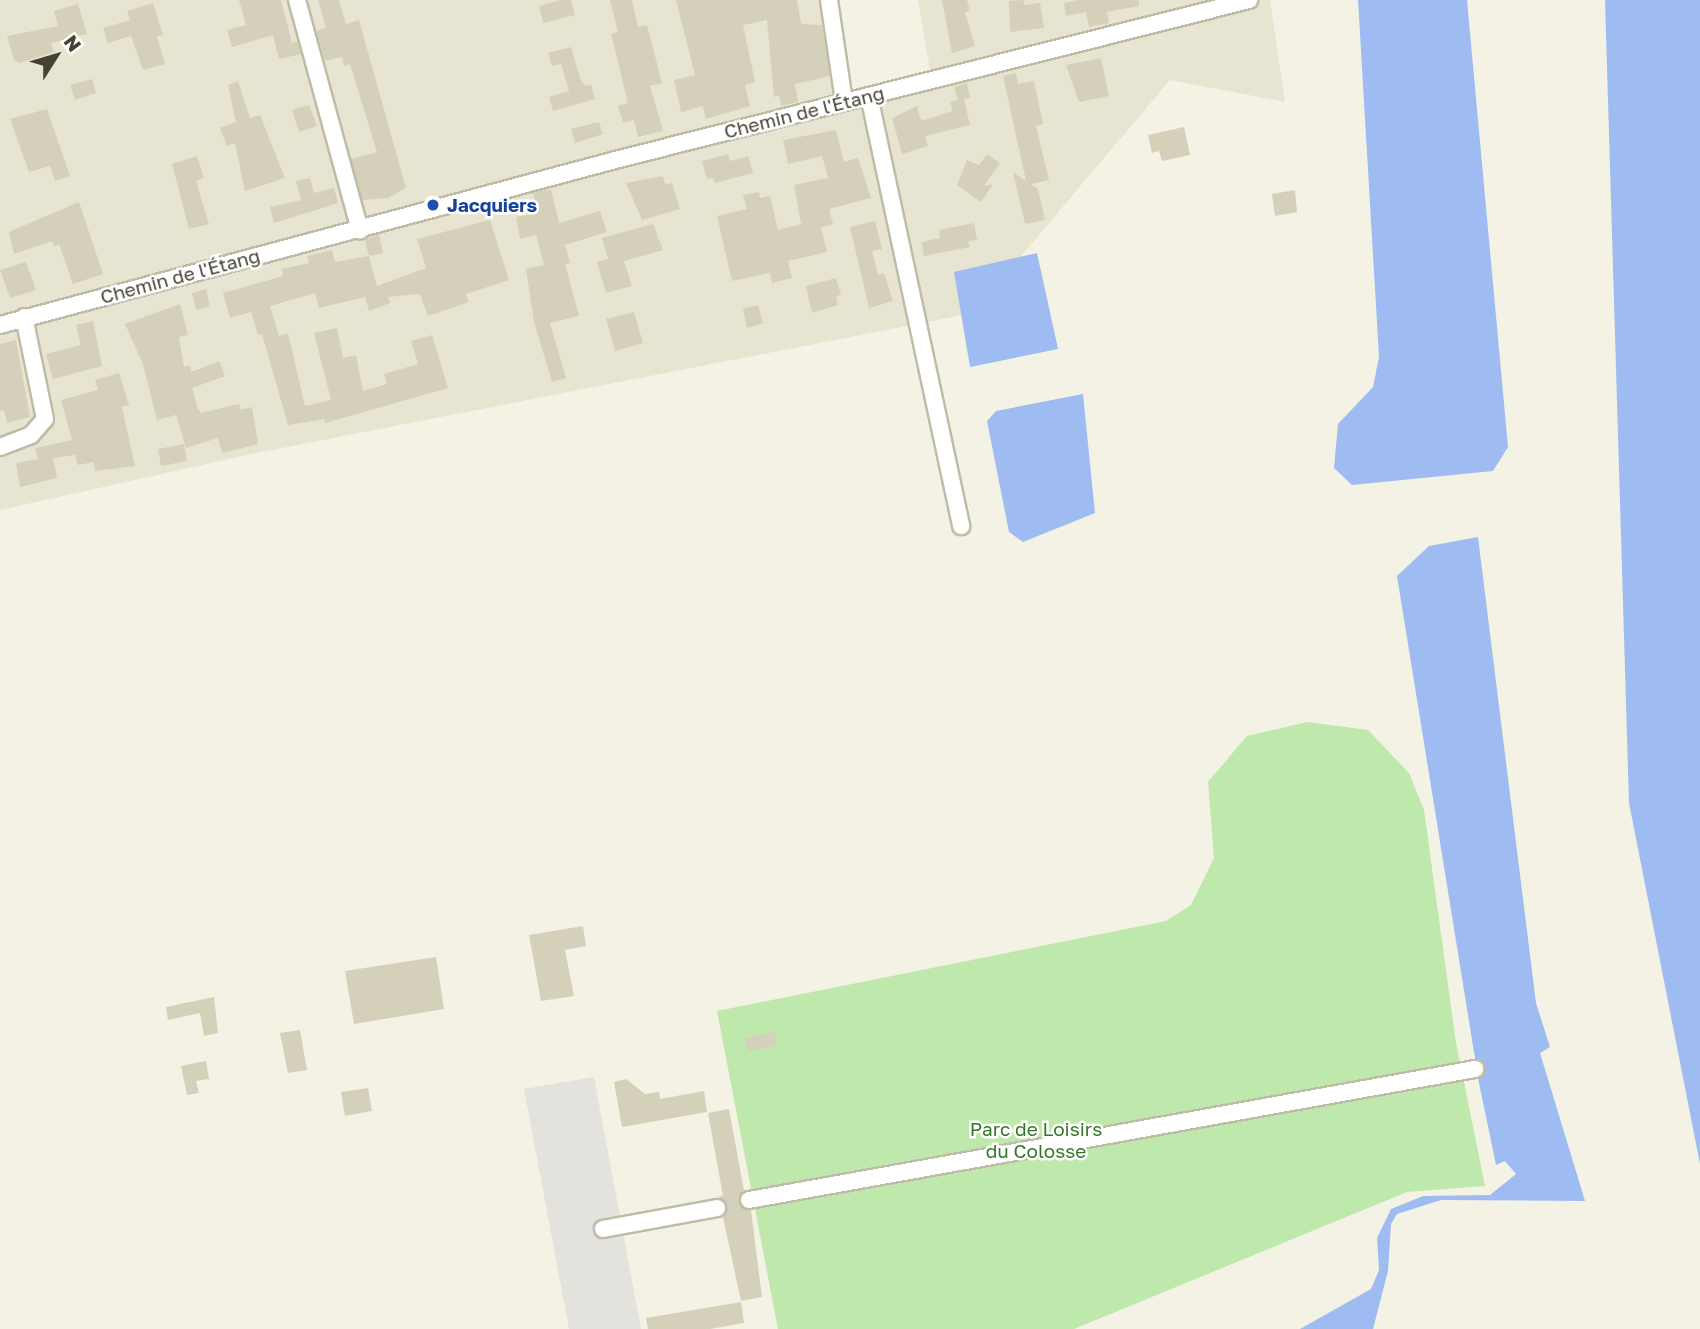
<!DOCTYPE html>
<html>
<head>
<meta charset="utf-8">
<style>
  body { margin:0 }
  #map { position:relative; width:1700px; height:1329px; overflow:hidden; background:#f3f2e4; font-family:"Golos Text",sans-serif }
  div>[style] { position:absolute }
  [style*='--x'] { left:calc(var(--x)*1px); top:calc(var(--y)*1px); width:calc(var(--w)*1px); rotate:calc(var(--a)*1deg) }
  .residential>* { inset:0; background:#e7e5d2 }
  .green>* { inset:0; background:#bee8ac }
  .parking>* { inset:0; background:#e3e2dd }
  .water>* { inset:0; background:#9ebcf2 }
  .building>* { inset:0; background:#d4d0b9 }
  .minor-tunnel>* { height:16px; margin-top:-8px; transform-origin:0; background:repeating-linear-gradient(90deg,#d0cfc1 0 16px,transparent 0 24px) }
  .roads { filter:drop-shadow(2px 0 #bebca7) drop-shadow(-2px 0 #bebca7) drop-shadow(0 2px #bebca7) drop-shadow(0 -2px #bebca7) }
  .minor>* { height:16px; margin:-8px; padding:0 8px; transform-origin:8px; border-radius:8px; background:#fff }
  .dots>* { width:19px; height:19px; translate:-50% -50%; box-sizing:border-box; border:4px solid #fff; border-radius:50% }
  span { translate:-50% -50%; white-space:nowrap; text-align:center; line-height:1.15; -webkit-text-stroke:5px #fff; paint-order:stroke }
  .street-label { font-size:19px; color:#454234 }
  .transit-label { font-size:19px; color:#164399; font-weight:700 }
  .left { translate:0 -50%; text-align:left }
  .park-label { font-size:19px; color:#327826 }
  .north { position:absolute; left:21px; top:21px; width:70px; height:70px; -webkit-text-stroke:5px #fff; paint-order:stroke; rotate:53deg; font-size:19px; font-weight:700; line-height:28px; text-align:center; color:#454234 }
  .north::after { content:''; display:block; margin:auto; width:24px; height:32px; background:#454234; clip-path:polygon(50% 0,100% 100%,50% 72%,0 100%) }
</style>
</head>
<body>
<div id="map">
  <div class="residential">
    <div style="clip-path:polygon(0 0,832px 0,846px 92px,930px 70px,918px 0,1270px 0,1285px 102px,1170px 80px,973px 313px,251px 454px,0 510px)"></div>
  </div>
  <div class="green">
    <div style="clip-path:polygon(1307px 722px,1368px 730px,1409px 773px,1424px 810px,1456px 1043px,1485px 1186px,1407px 1192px,1074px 1329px,778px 1329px,717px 1011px,1166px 921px,1191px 905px,1214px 858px,1208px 782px,1247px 736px)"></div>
  </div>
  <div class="parking">
    <div style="clip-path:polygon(594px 1077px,641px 1329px,569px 1329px,524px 1089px)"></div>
  </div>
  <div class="water">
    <div style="clip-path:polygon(1358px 0,1467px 0,1508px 447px,1493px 471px,1352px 485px,1334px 468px,1338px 424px,1373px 387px,1379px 357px)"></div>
    <div style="clip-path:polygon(1605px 0,1700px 0,1700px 1164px,1629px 803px)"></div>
    <div style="clip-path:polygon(1037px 253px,1058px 349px,970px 367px,954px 272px)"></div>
    <div style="clip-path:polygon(1083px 394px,1095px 513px,1023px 542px,1009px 532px,987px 421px,996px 411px)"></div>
    <div style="clip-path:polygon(1478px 537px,1536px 1003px,1550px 1047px,1540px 1053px,1585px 1201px,1441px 1200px,1397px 1214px,1391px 1224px,1388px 1271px,1373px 1329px,1300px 1329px,1371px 1289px,1379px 1270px,1377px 1238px,1391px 1209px,1423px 1196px,1490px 1195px,1516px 1174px,1505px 1161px,1496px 1165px,1479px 1083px,1397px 576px,1429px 546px)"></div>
  </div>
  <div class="building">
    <div style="clip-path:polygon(239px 0,281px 0,292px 43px,297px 41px,301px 54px,279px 59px,273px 35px,232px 47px,227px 30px,246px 25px)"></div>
    <div style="clip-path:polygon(318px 0,339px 0,346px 24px,359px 20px,406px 188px,388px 198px,362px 200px,351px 159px,377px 152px,350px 64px,344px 66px,342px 57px,325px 61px,316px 31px,326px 28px)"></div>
    <div style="clip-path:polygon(560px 0,571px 0,575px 15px,543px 23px,539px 6px)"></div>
    <div style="clip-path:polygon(610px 0,632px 0,638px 27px,647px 25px,662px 83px,650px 86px,663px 131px,638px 137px,634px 120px,623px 123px,618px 106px,628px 103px,611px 34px,618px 32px)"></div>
    <div style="clip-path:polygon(676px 0,797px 0,801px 24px,822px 25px,830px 76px,795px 84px,798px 102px,781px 106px,779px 96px,774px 97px,767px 20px,743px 25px,755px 82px,745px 85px,750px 106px,706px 119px,703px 106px,681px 112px,674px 80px,695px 75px)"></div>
    <div style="clip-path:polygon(942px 0,967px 0,970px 11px,965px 12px,975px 46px,952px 53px)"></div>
    <div style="clip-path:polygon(1024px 0,1024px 5px,1040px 3px,1044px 28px,1010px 32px,1009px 1px)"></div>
    <div style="clip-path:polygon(1077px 0,1139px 0,1139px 6px,1107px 12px,1109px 23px,1089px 27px,1086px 12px,1066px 16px,1064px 3px)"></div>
    <div style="clip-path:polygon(153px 3px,163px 35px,157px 36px,165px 64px,143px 70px,131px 36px,108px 43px,103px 28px,130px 20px,127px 11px)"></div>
    <div style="clip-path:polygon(78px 4px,87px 34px,51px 43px,54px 52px,19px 63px,14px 60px,7px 36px,58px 26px,54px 11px)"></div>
    <div style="clip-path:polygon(571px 47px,580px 78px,585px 86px,591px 84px,595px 99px,553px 111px,549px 97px,569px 91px,561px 64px,552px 66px,548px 53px)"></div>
    <div style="clip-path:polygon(1101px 58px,1109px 96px,1079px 102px,1066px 65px)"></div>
    <div style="clip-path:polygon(1016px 73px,1018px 84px,1034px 81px,1043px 124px,1036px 126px,1049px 180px,1031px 184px,1038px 189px,1045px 220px,1025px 224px,1013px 172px,1026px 181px,1003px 76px)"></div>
    <div style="clip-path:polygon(92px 79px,96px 93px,75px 100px,70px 85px)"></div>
    <div style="clip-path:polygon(238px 81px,250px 118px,260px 115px,285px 178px,245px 191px,235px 143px,227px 146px,220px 128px,236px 122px,228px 85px)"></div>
    <div style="clip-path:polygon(967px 83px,970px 98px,964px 99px,970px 125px,925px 136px,928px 146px,902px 154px,892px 118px,917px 106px,921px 121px,953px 111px,950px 102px,958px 100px,954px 87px)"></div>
    <div style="clip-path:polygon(309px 105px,317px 126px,299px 132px,292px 110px)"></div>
    <div style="clip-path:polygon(47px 109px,70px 176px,55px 181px,50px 166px,29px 172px,10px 119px)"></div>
    <div style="clip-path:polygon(599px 122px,603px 134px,575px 143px,571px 129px)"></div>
    <div style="clip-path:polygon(1184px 127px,1190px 155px,1162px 161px,1159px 151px,1152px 153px,1148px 135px)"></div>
    <div style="clip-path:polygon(836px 130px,844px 162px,858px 158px,871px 198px,829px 209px,833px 224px,821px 228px,827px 252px,788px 261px,792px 278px,772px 283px,770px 273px,732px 281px,717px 216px,747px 209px,743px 195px,759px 192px,760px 198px,770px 196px,778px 230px,801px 224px,794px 185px,828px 178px,822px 156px,788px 164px,783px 140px)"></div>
    <div style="clip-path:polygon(728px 154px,730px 161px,748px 156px,753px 173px,715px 183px,713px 178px,707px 179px,702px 161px)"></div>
    <div style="clip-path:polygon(987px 154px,1000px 163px,984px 186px,993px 184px,981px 202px,957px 185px,967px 160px,979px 165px)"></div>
    <div style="clip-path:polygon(197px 156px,204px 178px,196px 181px,209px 224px,189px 229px,172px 164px)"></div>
    <div style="clip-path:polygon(663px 176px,665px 184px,672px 183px,680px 209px,642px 220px,626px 183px)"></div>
    <div style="clip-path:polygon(310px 178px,314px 193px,334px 188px,338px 203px,274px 223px,270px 207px,301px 200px,296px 181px)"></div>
    <div style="clip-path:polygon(551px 189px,559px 223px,600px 211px,607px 232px,565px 245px,570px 263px,565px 264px,579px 316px,550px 323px,566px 378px,552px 382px,534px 322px,526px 269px,544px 265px,536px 235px,520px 239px,516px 217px,538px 213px,533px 193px)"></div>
    <div style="clip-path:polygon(1295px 190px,1297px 212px,1275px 216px,1272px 194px)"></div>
    <div style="clip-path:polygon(79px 202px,103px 274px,73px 284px,59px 244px,54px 246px,52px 241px,14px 254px,9px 232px)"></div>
    <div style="clip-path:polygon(490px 220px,509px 280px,466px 294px,469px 302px,428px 316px,420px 294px,388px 297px,390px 303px,369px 311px,365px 297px,319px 308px,315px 293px,270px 306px,279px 336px,288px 333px,305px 406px,331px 400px,314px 333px,337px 328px,343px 358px,356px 355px,363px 391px,387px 384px,384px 374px,418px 364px,411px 341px,432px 335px,448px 388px,325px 423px,324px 419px,288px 425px,262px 334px,258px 335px,251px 312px,230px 318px,223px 293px,283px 276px,282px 269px,309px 263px,307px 256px,332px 250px,335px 262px,369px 256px,377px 286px,426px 268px,417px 239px)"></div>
    <div style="clip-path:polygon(875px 221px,882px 249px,872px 251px,878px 275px,884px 273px,893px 301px,869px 308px,850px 227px)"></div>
    <div style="clip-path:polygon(974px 223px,977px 240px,968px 241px,970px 247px,924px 256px,922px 242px,940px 238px,939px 230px)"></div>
    <div style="clip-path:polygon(653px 224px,663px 250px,624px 261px,632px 286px,606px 293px,597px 262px,608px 259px,602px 238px)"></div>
    <div style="clip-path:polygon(379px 234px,383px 253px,369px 256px,365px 240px)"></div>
    <div style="clip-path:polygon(26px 262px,36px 290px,10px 298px,0 270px)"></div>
    <div style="clip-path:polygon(836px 278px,841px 295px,836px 297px,838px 305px,812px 313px,806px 286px)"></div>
    <div style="clip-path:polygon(206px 289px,210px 307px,196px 310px,192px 293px)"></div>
    <div style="clip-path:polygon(180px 304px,188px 335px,179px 337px,184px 367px,190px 365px,191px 372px,219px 361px,225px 376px,192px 388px,198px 409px,201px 413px,239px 404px,241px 410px,252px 407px,258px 444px,222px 453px,218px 438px,186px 448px,176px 415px,157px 420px,143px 364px,125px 324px)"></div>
    <div style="clip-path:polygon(758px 305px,763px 323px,747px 328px,743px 309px)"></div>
    <div style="clip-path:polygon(634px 312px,643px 343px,615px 351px,606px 319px)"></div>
    <div style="clip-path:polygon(93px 321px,102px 366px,53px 379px,46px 354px,81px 345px,76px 325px)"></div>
    <div style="clip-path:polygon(16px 340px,30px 417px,7px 423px,4px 410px,0 411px,0 344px)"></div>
    <div style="clip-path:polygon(119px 373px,129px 405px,122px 407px,135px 466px,95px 471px,94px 462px,78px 465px,75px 455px,53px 458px,57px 478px,20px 487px,16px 463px,38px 459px,35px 448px,72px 440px,61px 400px,98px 390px,95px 380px)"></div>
    <div style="clip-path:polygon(184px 444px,187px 461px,161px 466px,158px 449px)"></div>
    <div style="clip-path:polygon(583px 926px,586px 946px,565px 950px,574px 996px,541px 1001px,529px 935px)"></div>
    <div style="clip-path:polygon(436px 957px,444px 1009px,354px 1024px,345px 971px)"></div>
    <div style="clip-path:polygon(214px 997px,218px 1033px,204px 1036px,200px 1013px,168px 1020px,166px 1007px)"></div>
    <div style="clip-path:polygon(300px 1030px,307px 1070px,288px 1073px,280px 1033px)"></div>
    <div style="clip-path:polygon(775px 1032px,777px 1046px,747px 1051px,744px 1038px)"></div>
    <div style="clip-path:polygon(206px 1061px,209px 1079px,196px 1081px,199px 1093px,187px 1095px,181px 1066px)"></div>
    <div style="clip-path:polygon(626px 1079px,645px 1094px,659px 1092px,660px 1099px,704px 1091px,707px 1112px,622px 1127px,614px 1082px)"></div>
    <div style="clip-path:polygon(368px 1088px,372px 1111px,345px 1116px,341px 1092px)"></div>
    <div style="clip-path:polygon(729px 1109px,744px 1191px,739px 1203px,751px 1210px,762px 1297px,741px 1301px,723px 1217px,727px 1205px,719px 1196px,723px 1196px,708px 1113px)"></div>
    <div style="clip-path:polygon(741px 1302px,744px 1323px,710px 1329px,648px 1329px,646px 1318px)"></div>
  </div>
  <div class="minor-tunnel">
    <div style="--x:717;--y:1208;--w:33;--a:-14"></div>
  </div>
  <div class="roads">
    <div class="minor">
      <div style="--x:297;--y:0;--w:239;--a:74.7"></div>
      <div style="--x:829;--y:0;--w:103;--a:81.6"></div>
      <div style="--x:869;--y:96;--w:440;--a:77.9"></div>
      <div style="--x:0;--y:325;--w:641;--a:-15.01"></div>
      <div style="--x:619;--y:159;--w:650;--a:-14.16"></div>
      <div style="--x:0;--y:447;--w:33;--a:-21"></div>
      <div style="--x:31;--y:435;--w:21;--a:-49"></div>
      <div style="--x:45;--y:419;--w:104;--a:-101.6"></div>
      <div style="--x:749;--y:1200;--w:738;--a:-10.23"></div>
      <div style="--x:603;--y:1229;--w:116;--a:-10.4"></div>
    </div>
  </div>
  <div class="dots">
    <div style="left:433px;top:205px;background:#1a4fb4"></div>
  </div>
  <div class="street-label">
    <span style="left:804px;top:112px;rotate:-14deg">Chemin de l'Étang</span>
    <span style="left:180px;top:276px;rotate:-15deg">Chemin de l'Étang</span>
  </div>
  <div class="transit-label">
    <span class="left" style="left:447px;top:205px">Jacquiers</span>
  </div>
  <div class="park-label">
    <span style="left:1036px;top:1140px">Parc de Loisirs<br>du Colosse</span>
  </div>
  <div class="north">N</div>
</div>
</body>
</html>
